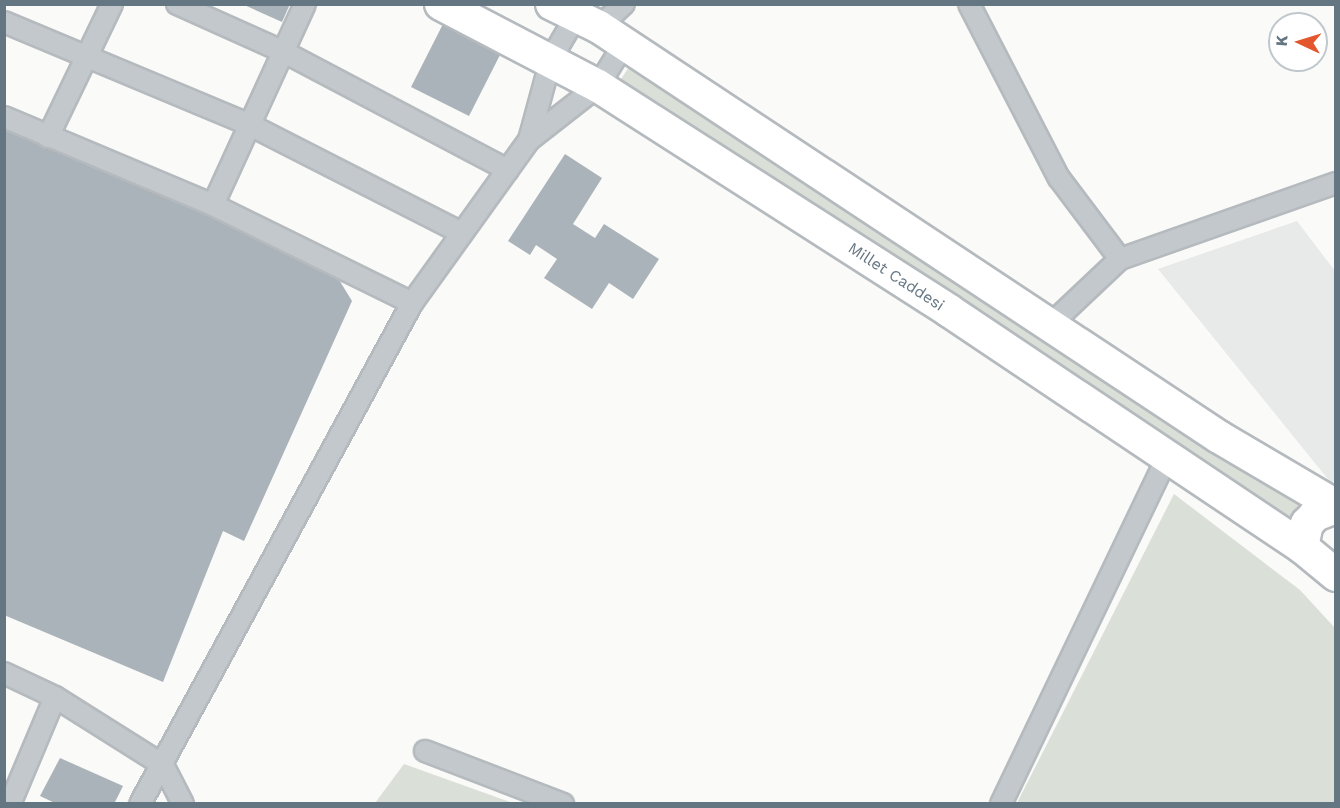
<!DOCTYPE html>
<html>
<head>
<meta charset="utf-8">
<style>
  body { margin:0 }
  #map { position:relative; width:1340px; height:808px; overflow:hidden; background:#fafaf8; font-family:"Work Sans",sans-serif }
  div>[style] { position:absolute }
  [style*='--x'] { left:calc(var(--x)*1px); top:calc(var(--y)*1px); width:calc(var(--w)*1px); rotate:calc(var(--a)*1deg) }
  .built>* { inset:0; background:#e8e9e9 }
  .green>* { inset:0; background:#dadfd7 }
  .building>* { inset:0; background:#aab3b9 }
  .roads { filter:drop-shadow(2px 0 #b5babe) drop-shadow(-2px 0 #b5babe) drop-shadow(0 2px #b5babe) drop-shadow(0 -2px #b5babe) }
  .minor>* { height:20px; margin:-10px; padding:0 10px; transform-origin:10px; border-radius:10px; background:#c3c8cc }
  .primary>* { height:32px; margin:-16px; padding:0 16px; transform-origin:16px; border-radius:16px; background:#fff }
  span { translate:-50% -50%; white-space:nowrap; text-align:center; line-height:1.15; -webkit-text-stroke:6px #fff; paint-order:stroke }
  .street-label { font-size:16px; color:#657683 }
  .frame { position:absolute; inset:0; border:6px solid #657683; pointer-events:none }
  .north { position:absolute; left:1268px; top:12px; width:60px; height:60px; box-sizing:border-box; background:#fff; border:2px solid #c1c8cd; border-radius:50%; rotate:274deg; font-size:16px; font-weight:700; line-height:24px; text-align:center; color:#657683 }
  .north::after { content:''; display:block; margin:auto; width:21px; height:27px; background:#e4572e; clip-path:polygon(50% 0,100% 100%,50% 72%,0 100%) }
</style>
</head>
<body>
<div id="map">
  <div class="built">
    <div style="clip-path:polygon(1297px 221px,1335px 271px,1336px 479px,1331px 483px,1158px 269px)"></div>
  </div>
  <div class="green">
    <div style="clip-path:polygon(631px 64px,1311px 506px,1294px 527px,1202px 458px,619px 82px)"></div>
    <div style="clip-path:polygon(1174px 494px,1300px 590px,1335px 628px,1335px 803px,1017px 803px)"></div>
    <div style="clip-path:polygon(404px 764px,513px 803px,375px 803px)"></div>
  </div>
  <div class="building">
    <div style="clip-path:polygon(242px 4px,290px 4px,282px 22px)"></div>
    <div style="clip-path:polygon(443px 24px,501px 53px,469px 116px,411px 87px)"></div>
    <div style="clip-path:polygon(4px 123px,333px 270px,352px 301px,244px 541px,223px 531px,163px 682px,4px 615px)"></div>
    <div style="clip-path:polygon(565px 154px,602px 178px,573px 224px,595px 238px,604px 224px,659px 259px,633px 299px,609px 283px,592px 309px,544px 278px,557px 259px,536px 245px,530px 255px,508px 241px)"></div>
    <div style="clip-path:polygon(60px 758px,123px 786px,114px 804px,57px 804px,40px 796px)"></div>
  </div>
  <div class="roads">
    <div class="minor">
      <div style="--x:177;--y:4;--w:117;--a:24.2"></div>
      <div style="--x:284;--y:52;--w:253;--a:27.8"></div>
      <div style="--x:969;--y:4;--w:196;--a:62.7"></div>
      <div style="--x:1059;--y:178;--w:101;--a:53"></div>
      <div style="--x:4;--y:22;--w:267;--a:22.7"></div>
      <div style="--x:250;--y:125;--w:238;--a:27"></div>
      <div style="--x:599;--y:27;--w:34;--a:-43"></div>
      <div style="--x:4;--y:117;--w:227;--a:22.8"></div>
      <div style="--x:213;--y:205;--w:222;--a:26.2"></div>
      <div style="--x:48;--y:137;--w:148;--a:-64.3"></div>
      <div style="--x:529;--y:140;--w:84;--a:-74.8"></div>
      <div style="--x:551;--y:59;--w:50;--a:-59.8"></div>
      <div style="--x:213;--y:205;--w:221;--a:-65.4"></div>
      <div style="--x:1051;--y:324;--w:95;--a:-43.3"></div>
      <div style="--x:1120;--y:259;--w:229;--a:-19.4"></div>
      <div style="--x:4;--y:673;--w:56;--a:25.2"></div>
      <div style="--x:55;--y:697;--w:128;--a:32.2"></div>
      <div style="--x:163;--y:765;--w:44;--a:62.9"></div>
      <div style="--x:425;--y:751;--w:148;--a:21"></div>
      <div style="--x:10;--y:804;--w:116;--a:-67.2"></div>
      <div style="--x:140;--y:804;--w:570;--a:-61.5"></div>
      <div style="--x:412;--y:303;--w:201;--a:-54.3"></div>
      <div style="--x:529;--y:140;--w:88;--a:-38"></div>
      <div style="--x:598;--y:86;--w:49;--a:-58.2"></div>
      <div style="--x:1001;--y:804;--w:385;--a:-64.4"></div>
    </div>
    <div class="primary">
      <div style="--x:441;--y:4;--w:177;--a:27.6"></div>
      <div style="--x:598;--y:86;--w:416;--a:32.6"></div>
      <div style="--x:948;--y:310;--w:426;--a:33.8"></div>
      <div style="--x:1302;--y:547;--w:44;--a:39.5"></div>
      <div style="--x:552;--y:4;--w:52;--a:26.1"></div>
      <div style="--x:599;--y:27;--w:743;--a:33.48"></div>
      <div style="--x:1219;--y:437;--w:136;--a:30.5"></div>
      <div style="--x:1302;--y:547;--w:24;--a:-78"></div>
      <div style="--x:1307;--y:524;--w:12;--a:-48"></div>
      <div style="--x:1315;--y:515;--w:22;--a:-21"></div>
    </div>
  </div>
  <div class="street-label">
    <span style="left:896px;top:277px;rotate:33deg">Millet Caddesi</span>
  </div>
  <div class="frame"></div>
  <div class="north">K</div>
</div>
</body>
</html>
